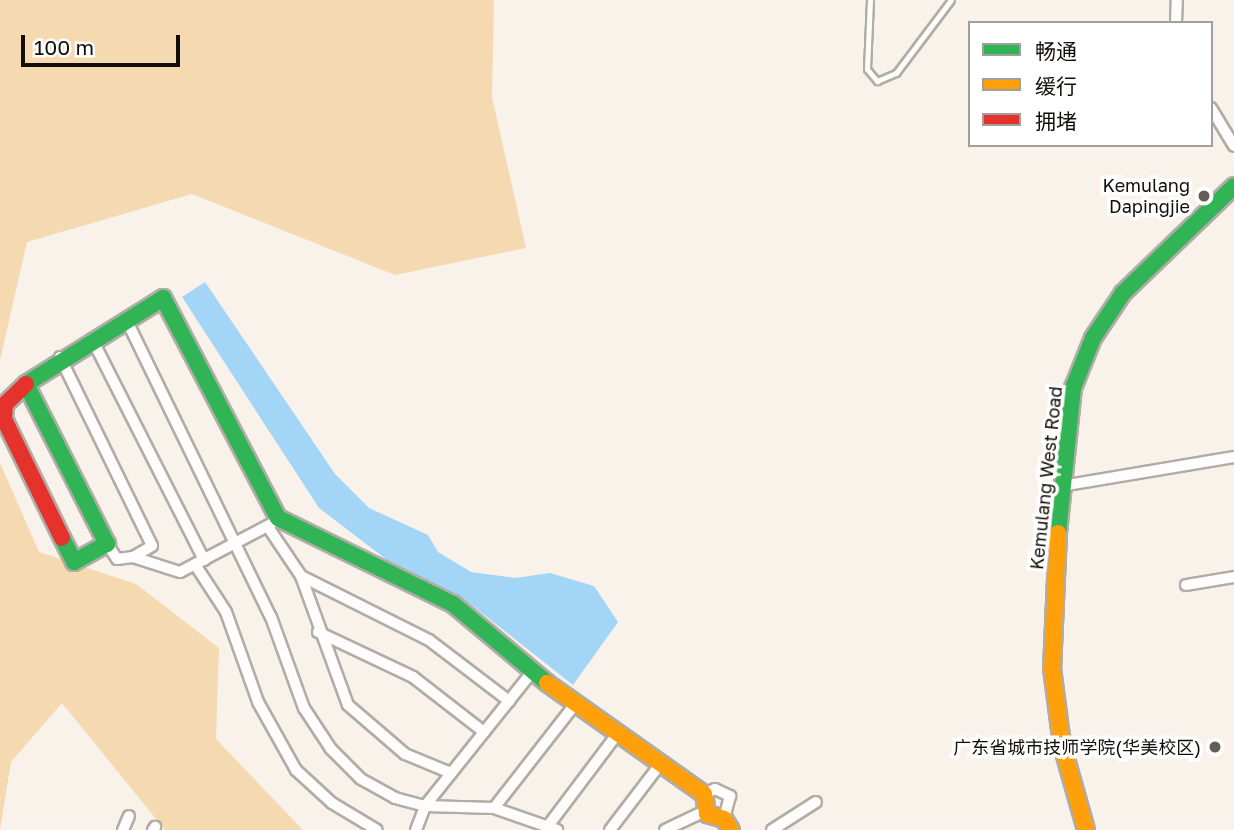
<!DOCTYPE html>
<html>
<head>
<meta charset="utf-8">
<style>
  body { margin:0 }
  #map { position:relative; width:1234px; height:830px; overflow:hidden; background:#f8f2eb; font-family:"Golos Text","Noto Sans SC",sans-serif }
  div>[style] { position:absolute }
  [style*='--x'] { left:calc(var(--x)*1px); top:calc(var(--y)*1px); width:calc(var(--w)*1px); rotate:calc(var(--a)*1deg) }
  .green>* { inset:0; background:#f5d9b1 }
  .water>* { inset:0; background:#a3d6f6 }
  .roads { filter:drop-shadow(2px 0 #b0aca6) drop-shadow(-2px 0 #b0aca6) drop-shadow(0 2px #b0aca6) drop-shadow(0 -2px #b0aca6) }
  .lane>* { height:5px; margin:-2.5px; padding:0 2.5px; transform-origin:2.5px; border-radius:2.5px; background:#fefdfc }
  .street>* { height:10px; margin:-5px; padding:0 5px; transform-origin:5px; border-radius:5px; background:#fefdfc }
  .fast>* { height:16px; margin:-8px; padding:0 8px; transform-origin:8px; border-radius:8px; background:#30b455 }
  .slow>* { height:16px; margin:-8px; padding:0 8px; transform-origin:8px; border-radius:8px; background:#ff9f0a }
  .jam>* { height:16px; margin:-8px; padding:0 8px; transform-origin:8px; border-radius:8px; background:#e5322d }
  .dots>* { width:19px; height:19px; translate:-50% -50%; box-sizing:border-box; border:4px solid #fff; border-radius:50% }
  span { translate:-50% -50%; white-space:nowrap; text-align:center; line-height:1.15; -webkit-text-stroke:7px #fff; paint-order:stroke }
  .poi-label { font-size:18px; color:#120e08 }
  .right { translate:-100% -50%; text-align:right }
  .street-label { font-size:18px; color:#120e08 }
  .legend { position:absolute; left:968px; top:21px; width:245px; height:126px; box-sizing:border-box; background:#fff; border:2px solid #a09f9c; margin:0; padding:9px 12px; list-style:none; font-size:21px; color:#120e08 }
  .legend li { display:flex; align-items:center; gap:14px; height:35px }
  .legend b { width:35px; border:2px solid #a09f9c }
  .scale { position:absolute; left:21px; top:35px; width:159px; height:32px; box-sizing:border-box; border:4px solid #120e08; border-top:0; padding-left:9px; font-size:21px; line-height:24px; white-space:nowrap; color:#120e08; -webkit-text-stroke:5px #fff; paint-order:stroke }
</style>
</head>
<body>
<div id="map">
  <div class="green">
    <div style="clip-path:polygon(0 0,494px 0,492px 97px,526px 248px,395px 275px,192px 194px,27px 242px,0 360px)"></div>
    <div style="clip-path:polygon(0 463px,39px 552px,136px 584px,219px 648px,216px 739px,303px 830px,165px 830px,62px 703px,11px 762px,0 830px)"></div>
  </div>
  <div class="water">
    <div style="clip-path:polygon(205px 282px,335px 474px,369px 508px,428px 535px,438px 552px,471px 572px,515px 578px,550px 573px,594px 586px,618px 622px,573px 685px,469px 603px,391px 563px,319px 508px,182px 297px)"></div>
  </div>
  <div class="roads">
    <div class="lane">
      <div style="--x:870;--y:0;--w:69;--a:92.5"></div>
      <div style="--x:867;--y:69;--w:16;--a:50"></div>
      <div style="--x:877;--y:81;--w:21;--a:-23"></div>
      <div style="--x:896;--y:73;--w:91;--a:-53"></div>
    </div>
    <div class="street">
      <div style="--x:1176;--y:23;--w:23;--a:-88"></div>
      <div style="--x:1211;--y:108;--w:44;--a:58.8"></div>
      <div style="--x:126;--y:319;--w:331;--a:64.1"></div>
      <div style="--x:271;--y:617;--w:97;--a:70.1"></div>
      <div style="--x:304;--y:708;--w:49;--a:56.6"></div>
      <div style="--x:331;--y:749;--w:42;--a:45"></div>
      <div style="--x:361;--y:779;--w:39;--a:29"></div>
      <div style="--x:395;--y:798;--w:31;--a:15"></div>
      <div style="--x:425;--y:806;--w:69;--a:1.7"></div>
      <div style="--x:494;--y:808;--w:67;--a:19.2"></div>
      <div style="--x:92;--y:339;--w:248;--a:63.1"></div>
      <div style="--x:60;--y:357;--w:210;--a:64"></div>
      <div style="--x:152;--y:546;--w:22;--a:150"></div>
      <div style="--x:1061;--y:486;--w:175;--a:-9.5"></div>
      <div style="--x:268;--y:527;--w:59;--a:56"></div>
      <div style="--x:301;--y:576;--w:137;--a:70"></div>
      <div style="--x:348;--y:705;--w:75;--a:40.7"></div>
      <div style="--x:405;--y:754;--w:50;--a:22.4"></div>
      <div style="--x:107;--y:544;--w:18;--a:56"></div>
      <div style="--x:117;--y:559;--w:16;--a:-7"></div>
      <div style="--x:133;--y:557;--w:49;--a:17.7"></div>
      <div style="--x:180;--y:572;--w:103;--a:-27.8"></div>
      <div style="--x:196;--y:566;--w:55;--a:56.9"></div>
      <div style="--x:226;--y:612;--w:96;--a:70.4"></div>
      <div style="--x:258;--y:702;--w:78;--a:60.8"></div>
      <div style="--x:296;--y:770;--w:49;--a:42.5"></div>
      <div style="--x:332;--y:803;--w:52;--a:31"></div>
      <div style="--x:301;--y:576;--w:143;--a:26.6"></div>
      <div style="--x:429;--y:640;--w:101;--a:37.3"></div>
      <div style="--x:1186;--y:585;--w:49;--a:-9.5"></div>
      <div style="--x:318;--y:632;--w:105;--a:25.3"></div>
      <div style="--x:413;--y:677;--w:90;--a:37.8"></div>
      <div style="--x:704;--y:794;--w:12;--a:-24"></div>
      <div style="--x:715;--y:789;--w:17;--a:25"></div>
      <div style="--x:730;--y:796;--w:24;--a:105"></div>
      <div style="--x:494;--y:808;--w:133;--a:-52"></div>
      <div style="--x:548;--y:826;--w:116;--a:-53"></div>
      <div style="--x:123;--y:830;--w:15;--a:-67"></div>
      <div style="--x:153;--y:830;--w:4;--a:-56"></div>
      <div style="--x:416;--y:830;--w:26;--a:-69"></div>
      <div style="--x:425;--y:806;--w:171;--a:-51.4"></div>
      <div style="--x:610;--y:830;--w:84;--a:-52.7"></div>
      <div style="--x:665;--y:830;--w:44;--a:-25.4"></div>
      <div style="--x:772;--y:830;--w:52;--a:-32.5"></div>
    </div>
    <div class="fast">
      <div style="--x:1058;--y:533;--w:146;--a:-84.1"></div>
      <div style="--x:1073;--y:388;--w:54;--a:-68.2"></div>
      <div style="--x:1093;--y:338;--w:54;--a:-56.3"></div>
      <div style="--x:1123;--y:293;--w:154;--a:-43.9"></div>
      <div style="--x:62;--y:538;--w:27;--a:63"></div>
      <div style="--x:74;--y:562;--w:38;--a:-29"></div>
      <div style="--x:107;--y:544;--w:179;--a:-116.9"></div>
      <div style="--x:26;--y:384;--w:162;--a:-32.1"></div>
      <div style="--x:163;--y:298;--w:248;--a:62.4"></div>
      <div style="--x:278;--y:518;--w:195;--a:26.2"></div>
      <div style="--x:453;--y:604;--w:123;--a:40"></div>
    </div>
    <div class="slow">
      <div style="--x:1058;--y:533;--w:135;--a:92.5"></div>
      <div style="--x:1052;--y:668;--w:78;--a:82.6"></div>
      <div style="--x:1062;--y:745;--w:88;--a:74.2"></div>
      <div style="--x:547;--y:683;--w:192;--a:35.3"></div>
      <div style="--x:704;--y:794;--w:20;--a:81"></div>
      <div style="--x:707;--y:814;--w:18;--a:16"></div>
      <div style="--x:724;--y:819;--w:13;--a:58"></div>
    </div>
    <div class="jam">
      <div style="--x:26;--y:384;--w:29;--a:136"></div>
      <div style="--x:5;--y:404;--w:15;--a:94"></div>
      <div style="--x:4;--y:419;--w:132;--a:64"></div>
    </div>
  </div>
  <div class="dots">
    <div style="left:1204px;top:196px;background:#625e57"></div>
    <div style="left:1215px;top:747px;background:#625e57"></div>
  </div>
  <div class="poi-label">
    <span class="right" style="left:1190px;top:196px">Kemulang<br>Dapingjie</span>
    <span class="right" style="left:1201px;top:747px">广东省城市技师学院(华美校区)</span>
  </div>
  <div class="street-label">
    <span style="left:1046px;top:478px;rotate:-84deg">Kemulang West Road</span>
  </div>
  <ul class="legend">
  <li><b style="height:9px;background:#30b455"></b>畅通</li>
  <li><b style="height:9px;background:#ff9f0a"></b>缓行</li>
  <li><b style="height:9px;background:#e5322d"></b>拥堵</li>
  </ul>
  <div class="scale">100 m</div>
</div>
</body>
</html>
